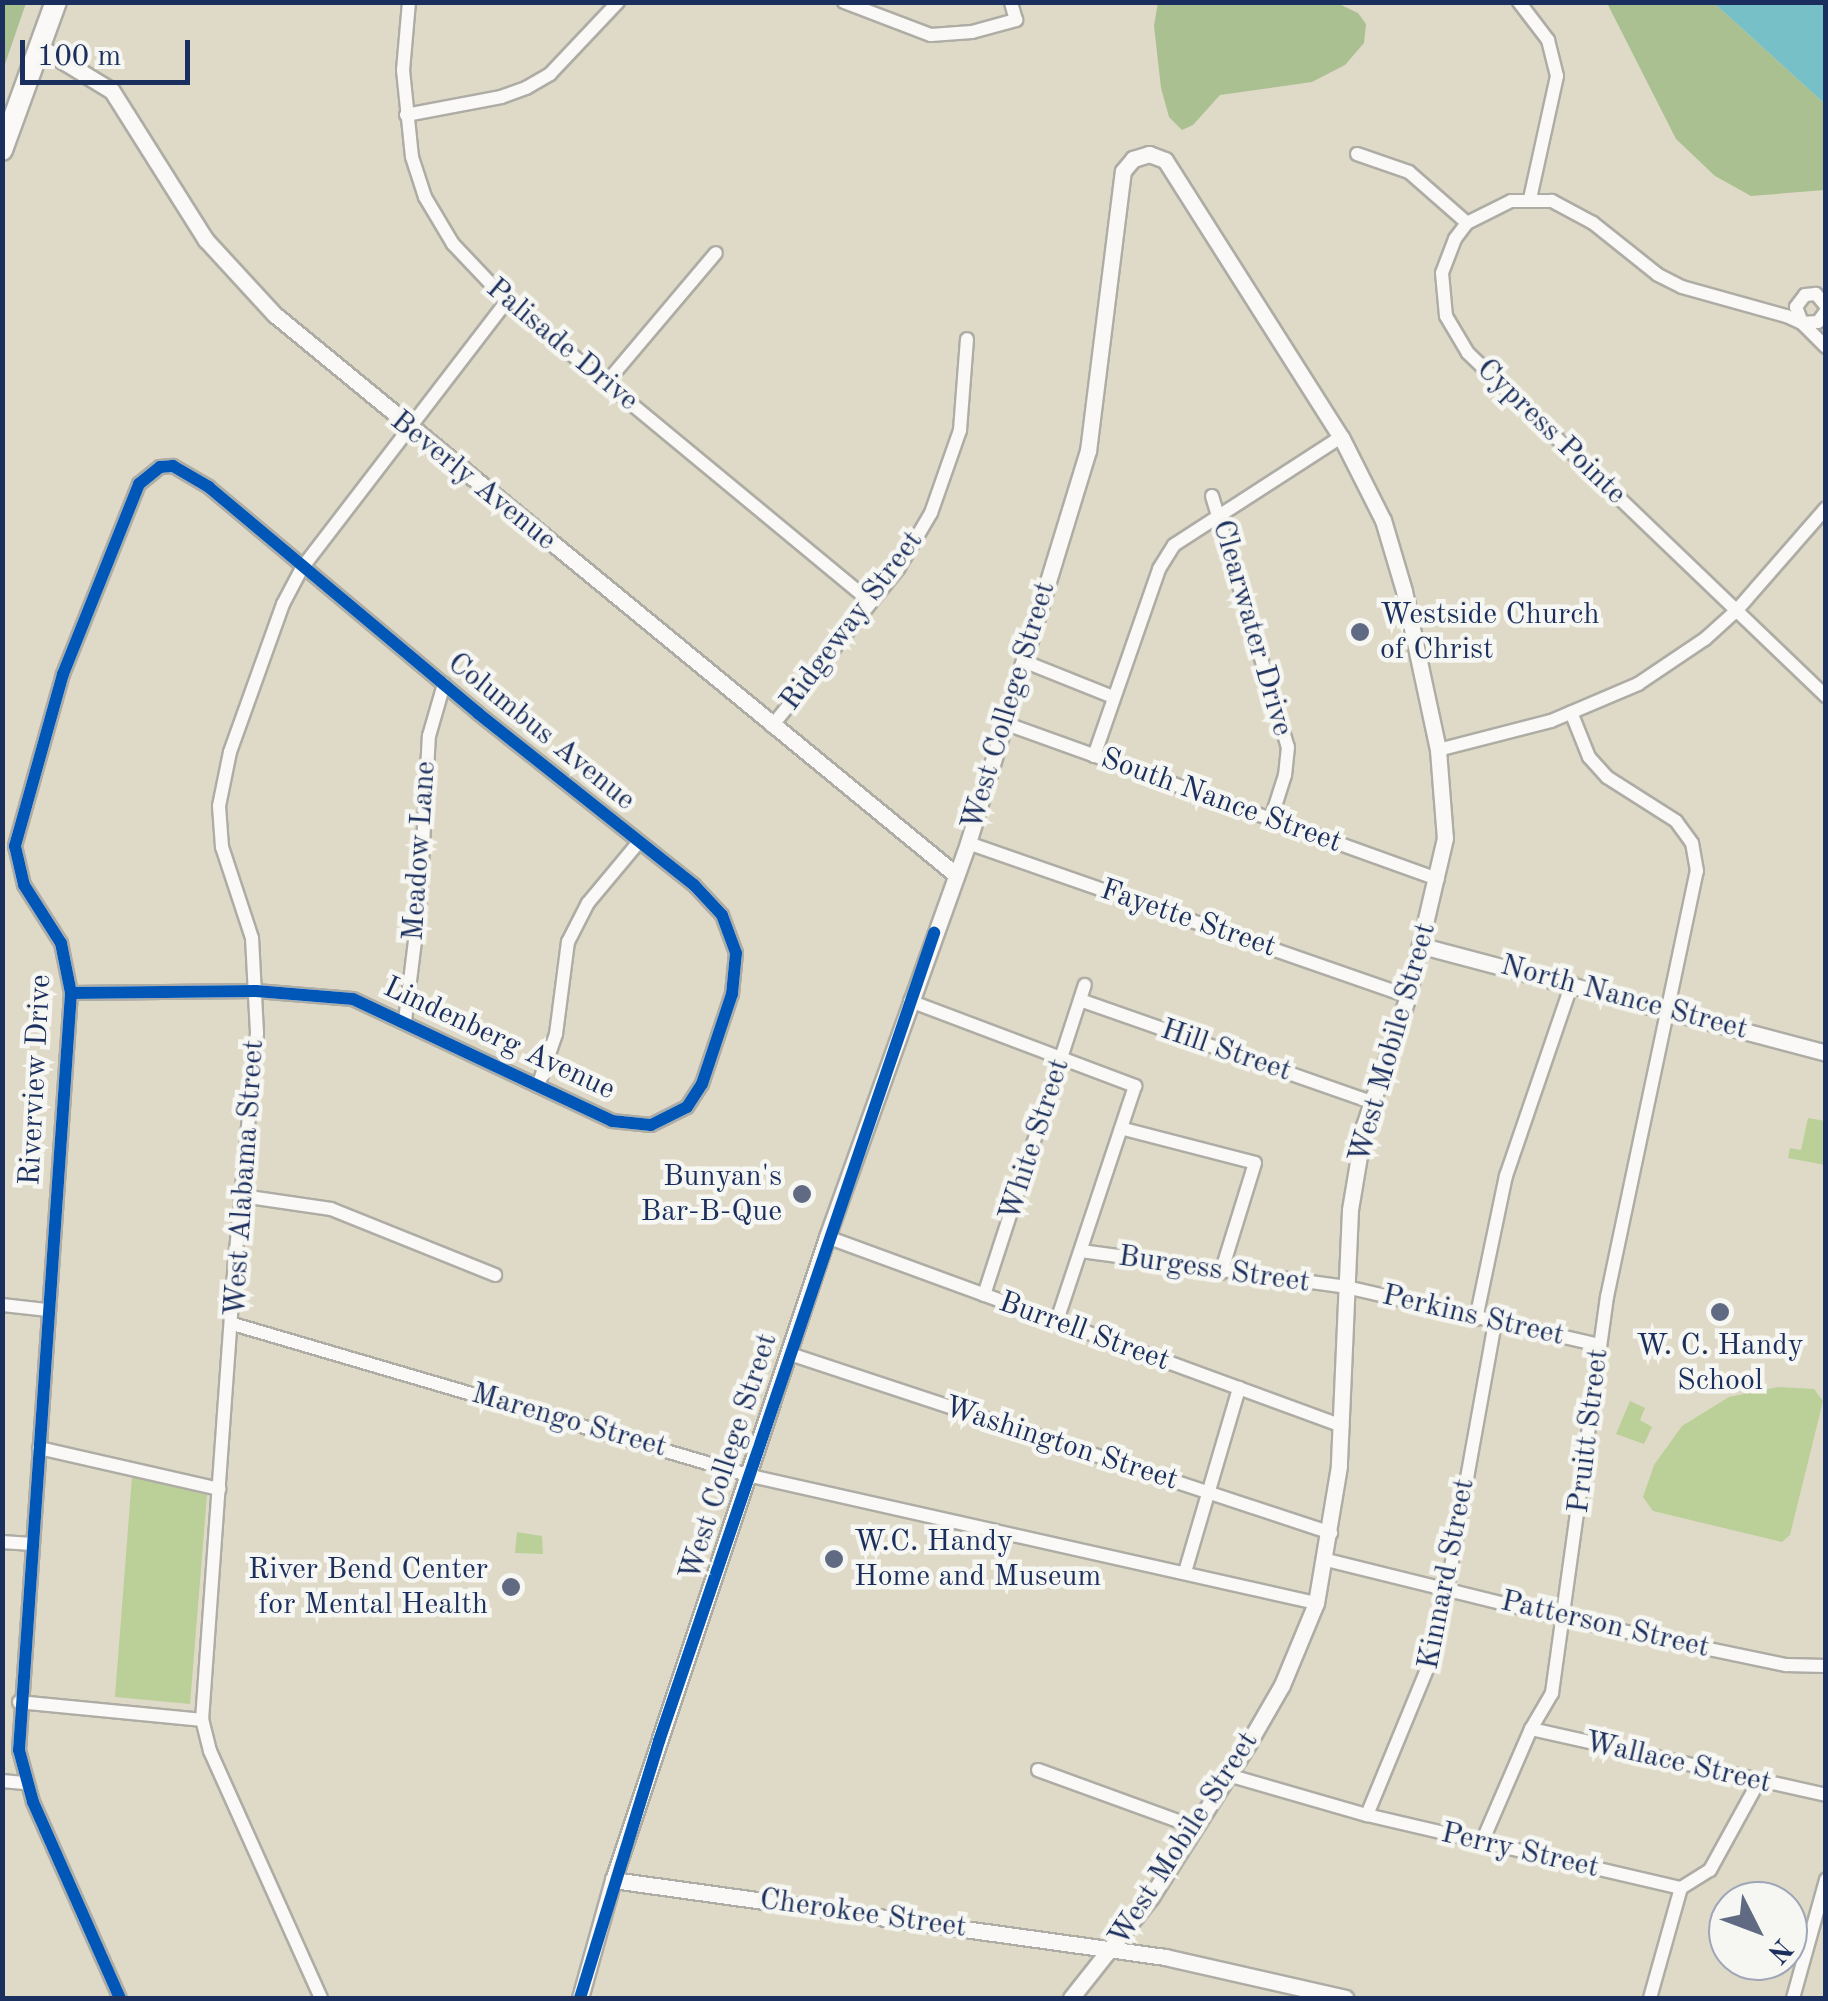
<!DOCTYPE html>
<html>
<head>
<meta charset="utf-8">
<style>
  body { margin:0 }
  #map { position:relative; width:1828px; height:2001px; overflow:hidden; background:#dfdac7; font-family:"Old Standard TT",serif }
  div>[style] { position:absolute }
  [style*='--x'] { left:calc(var(--x)*1px); top:calc(var(--y)*1px); width:calc(var(--w)*1px); rotate:calc(var(--a)*1deg) }
  .green>* { inset:0; background:#bbcf98 }
  .forest>* { inset:0; background:#aac091 }
  .water>* { inset:0; background:#77c0c8 }
  .roads { filter:drop-shadow(2px 0 #aeada5) drop-shadow(-2px 0 #aeada5) drop-shadow(0 2px #aeada5) drop-shadow(0 -2px #aeada5) }
  .minor>* { height:12px; margin:-6px; padding:0 6px; transform-origin:6px; border-radius:6px; background:#faf9f7 }
  .tertiary>* { height:15px; margin:-7.5px; padding:0 7.5px; transform-origin:7.5px; border-radius:7.5px; background:#faf9f7 }
  .primary>* { height:20px; margin:-10px; padding:0 10px; transform-origin:10px; border-radius:10px; background:#faf9f7 }
  .cycleway>* { height:12px; margin:-6px; padding:0 6px; transform-origin:6px; border-radius:6px; background:#0057b8 }
  .dots>* { width:28px; height:28px; translate:-50% -50%; box-sizing:border-box; border:5px solid #f6f6f2; border-radius:50% }
  span { translate:-50% -50%; white-space:nowrap; text-align:center; line-height:1.15; -webkit-text-stroke:9px #f6f6f2; paint-order:stroke }
  .street-label { font-size:30px; color:#1b2f5e }
  .poi-label { font-size:30px; color:#1b2f5e }
  .left { translate:0 -50%; text-align:left }
  .right { translate:-100% -50%; text-align:right }
  .frame { position:absolute; inset:0; border:5px solid #1b2f5e; pointer-events:none }
  .north { position:absolute; left:1708px; top:1881px; width:100px; height:100px; box-sizing:border-box; background:#f6f6f2; border:2px solid #9ea6b7; border-radius:50%; rotate:132deg; font-size:28px; font-weight:700; line-height:40px; text-align:center; color:#1b2f5e }
  .north::after { content:''; display:block; margin:auto; width:35px; height:45px; background:#606b83; clip-path:polygon(50% 0,100% 100%,50% 72%,0 100%) }
  .scale { position:absolute; left:20px; top:40px; width:170px; height:45px; box-sizing:border-box; border:5px solid #1b2f5e; border-top:0; padding-left:12px; font-size:30px; line-height:35px; white-space:nowrap; color:#1b2f5e; -webkit-text-stroke:8px #f6f6f2; paint-order:stroke }
</style>
</head>
<body>
<div id="map">
  <div class="green">
    <div style="clip-path:polygon(1808px 1118px,1825px 1121px,1825px 1165px,1788px 1158px,1790px 1148px,1801px 1150px)"></div>
    <div style="clip-path:polygon(1778px 1387px,1814px 1389px,1823px 1401px,1790px 1535px,1782px 1542px,1653px 1511px,1643px 1497px,1654px 1465px,1682px 1426px,1729px 1397px)"></div>
    <div style="clip-path:polygon(1630px 1401px,1645px 1408px,1640px 1420px,1652px 1427px,1644px 1444px,1616px 1434px)"></div>
    <div style="clip-path:polygon(132px 1477px,207px 1495px,190px 1704px,115px 1697px)"></div>
    <div style="clip-path:polygon(517px 1532px,542px 1536px,543px 1554px,515px 1553px)"></div>
  </div>
  <div class="forest">
    <div style="clip-path:polygon(3px 2px,26px 3px,3px 70px,2px 3px)"></div>
    <div style="clip-path:polygon(1158px 2px,1337px 3px,1358px 13px,1366px 24px,1364px 43px,1345px 65px,1312px 82px,1220px 95px,1193px 125px,1182px 130px,1169px 117px,1161px 88px,1154px 26px)"></div>
    <div style="clip-path:polygon(1607px 3px,1714px 3px,1825px 104px,1825px 190px,1751px 196px,1715px 176px,1676px 139px)"></div>
  </div>
  <div class="water">
    <div style="clip-path:polygon(1821px 3px,1826px 7px,1825px 104px,1714px 3px)"></div>
  </div>
  <div class="roads">
    <div class="minor">
      <div style="--x:409;--y:2;--w:68;--a:95"></div>
      <div style="--x:403;--y:70;--w:87;--a:84.1"></div>
      <div style="--x:412;--y:157;--w:42;--a:72"></div>
      <div style="--x:425;--y:197;--w:55;--a:59.2"></div>
      <div style="--x:453;--y:244;--w:79;--a:46.5"></div>
      <div style="--x:507;--y:301;--w:472;--a:39.6"></div>
      <div style="--x:844;--y:2;--w:93;--a:20.8"></div>
      <div style="--x:931;--y:35;--w:41;--a:-4.2"></div>
      <div style="--x:972;--y:32;--w:46;--a:-15.3"></div>
      <div style="--x:1016;--y:20;--w:19;--a:-106"></div>
      <div style="--x:1519;--y:2;--w:48;--a:52.7"></div>
      <div style="--x:1548;--y:40;--w:37;--a:76"></div>
      <div style="--x:1557;--y:76;--w:126;--a:102.4"></div>
      <div style="--x:406;--y:115;--w:97;--a:-10.7"></div>
      <div style="--x:501;--y:97;--w:27;--a:-20"></div>
      <div style="--x:526;--y:88;--w:28;--a:-30"></div>
      <div style="--x:550;--y:74;--w:99;--a:-46.6"></div>
      <div style="--x:1357;--y:154;--w:55;--a:19.1"></div>
      <div style="--x:1409;--y:172;--w:77;--a:41.3"></div>
      <div style="--x:1826;--y:306;--w:16;--a:-130"></div>
      <div style="--x:1816;--y:294;--w:11;--a:175"></div>
      <div style="--x:1805;--y:295;--w:15;--a:127"></div>
      <div style="--x:1796;--y:307;--w:17;--a:69"></div>
      <div style="--x:1802;--y:323;--w:16;--a:-4"></div>
      <div style="--x:1818;--y:322;--w:14;--a:-54"></div>
      <div style="--x:1826;--y:347;--w:34;--a:-135"></div>
      <div style="--x:1802;--y:323;--w:17;--a:-156"></div>
      <div style="--x:1786;--y:316;--w:108;--a:-164.4"></div>
      <div style="--x:1682;--y:287;--w:28;--a:-153"></div>
      <div style="--x:1657;--y:274;--w:82;--a:-141.4"></div>
      <div style="--x:1593;--y:223;--w:47;--a:-151.8"></div>
      <div style="--x:1552;--y:201;--w:41;--a:180"></div>
      <div style="--x:1511;--y:201;--w:49;--a:153.4"></div>
      <div style="--x:1467;--y:223;--w:20;--a:127"></div>
      <div style="--x:1455;--y:239;--w:36;--a:111"></div>
      <div style="--x:1442;--y:273;--w:43;--a:84.7"></div>
      <div style="--x:1446;--y:316;--w:43;--a:59.3"></div>
      <div style="--x:1468;--y:353;--w:496;--a:43.8"></div>
      <div style="--x:606;--y:383;--w:170;--a:-49.8"></div>
      <div style="--x:1212;--y:496;--w:262;--a:73.2"></div>
      <div style="--x:1288;--y:747;--w:28;--a:96"></div>
      <div style="--x:1285;--y:775;--w:46;--a:107.7"></div>
      <div style="--x:1023;--y:661;--w:97;--a:21.8"></div>
      <div style="--x:1004;--y:723;--w:461;--a:19.8"></div>
      <div style="--x:772;--y:726;--w:201;--a:-51.3"></div>
      <div style="--x:898;--y:569;--w:65;--a:-59.5"></div>
      <div style="--x:931;--y:513;--w:88;--a:-70.7"></div>
      <div style="--x:960;--y:430;--w:91;--a:-85.6"></div>
      <div style="--x:1438;--y:750;--w:117;--a:-14.4"></div>
      <div style="--x:1551;--y:721;--w:95;--a:-23"></div>
      <div style="--x:1638;--y:684;--w:81;--a:-33.9"></div>
      <div style="--x:1705;--y:639;--w:43;--a:-42.2"></div>
      <div style="--x:1737;--y:610;--w:135;--a:-48.9"></div>
      <div style="--x:1094;--y:756;--w:198;--a:-70.8"></div>
      <div style="--x:1159;--y:569;--w:28;--a:-58"></div>
      <div style="--x:1174;--y:545;--w:199;--a:-32.9"></div>
      <div style="--x:968;--y:843;--w:466;--a:19.2"></div>
      <div style="--x:71;--y:993;--w:185;--a:-0.6"></div>
      <div style="--x:256;--y:991;--w:97;--a:4.7"></div>
      <div style="--x:353;--y:999;--w:286;--a:25.2"></div>
      <div style="--x:612;--y:1121;--w:39;--a:6"></div>
      <div style="--x:651;--y:1125;--w:40;--a:-26.6"></div>
      <div style="--x:687;--y:1107;--w:27;--a:-57"></div>
      <div style="--x:702;--y:1084;--w:95;--a:-71.6"></div>
      <div style="--x:732;--y:994;--w:41;--a:-84.4"></div>
      <div style="--x:736;--y:953;--w:40;--a:-110.2"></div>
      <div style="--x:722;--y:915;--w:41;--a:-133"></div>
      <div style="--x:694;--y:885;--w:276;--a:-141.5"></div>
      <div style="--x:478;--y:713;--w:351;--a:-140"></div>
      <div style="--x:209;--y:487;--w:42;--a:-149.7"></div>
      <div style="--x:173;--y:466;--w:13;--a:176"></div>
      <div style="--x:160;--y:467;--w:27;--a:141"></div>
      <div style="--x:139;--y:484;--w:205;--a:111.8"></div>
      <div style="--x:63;--y:674;--w:179;--a:105.6"></div>
      <div style="--x:15;--y:846;--w:40;--a:77"></div>
      <div style="--x:24;--y:885;--w:69;--a:57.5"></div>
      <div style="--x:61;--y:943;--w:51;--a:78.7"></div>
      <div style="--x:71;--y:993;--w:759;--a:93.93"></div>
      <div style="--x:19;--y:1750;--w:54;--a:74.9"></div>
      <div style="--x:33;--y:1802;--w:214;--a:66.1"></div>
      <div style="--x:1080;--y:1000;--w:309;--a:19.3"></div>
      <div style="--x:910;--y:1001;--w:241;--a:20.7"></div>
      <div style="--x:1135;--y:1086;--w:248;--a:108.4"></div>
      <div style="--x:405;--y:1021;--w:122;--a:-82.9"></div>
      <div style="--x:420;--y:900;--w:164;--a:-86.9"></div>
      <div style="--x:429;--y:736;--w:54;--a:-73.9"></div>
      <div style="--x:538;--y:1086;--w:55;--a:-70.9"></div>
      <div style="--x:556;--y:1034;--w:93;--a:-82.6"></div>
      <div style="--x:568;--y:942;--w:44;--a:-62.9"></div>
      <div style="--x:588;--y:903;--w:78;--a:-50.2"></div>
      <div style="--x:1124;--y:1129;--w:135;--a:14.5"></div>
      <div style="--x:1255;--y:1163;--w:115;--a:107.2"></div>
      <div style="--x:242;--y:1196;--w:90;--a:8.3"></div>
      <div style="--x:331;--y:1209;--w:177;--a:21.9"></div>
      <div style="--x:827;--y:1237;--w:549;--a:20.15"></div>
      <div style="--x:1081;--y:1251;--w:267;--a:7.7"></div>
      <div style="--x:1346;--y:1287;--w:260;--a:12.9"></div>
      <div style="--x:984;--y:1295;--w:326;--a:-72"></div>
      <div style="--x:2;--y:1305;--w:45;--a:6.3"></div>
      <div style="--x:1476;--y:1319;--w:146;--a:-78.2"></div>
      <div style="--x:1506;--y:1176;--w:204;--a:-71.1"></div>
      <div style="--x:233;--y:1324;--w:540;--a:16.35"></div>
      <div style="--x:751;--y:1476;--w:579;--a:12.67"></div>
      <div style="--x:790;--y:1354;--w:570;--a:18.31"></div>
      <div style="--x:39;--y:1448;--w:185;--a:12.8"></div>
      <div style="--x:2;--y:1542;--w:30;--a:4"></div>
      <div style="--x:1327;--y:1560;--w:245;--a:13.9"></div>
      <div style="--x:1565;--y:1619;--w:226;--a:11.8"></div>
      <div style="--x:1786;--y:1665;--w:40;--a:1.4"></div>
      <div style="--x:1185;--y:1572;--w:192;--a:-73.6"></div>
      <div style="--x:19;--y:1702;--w:184;--a:5.6"></div>
      <div style="--x:1531;--y:1729;--w:302;--a:12.6"></div>
      <div style="--x:1038;--y:1770;--w:167;--a:20"></div>
      <div style="--x:1228;--y:1775;--w:145;--a:16.1"></div>
      <div style="--x:1367;--y:1815;--w:322;--a:13.1"></div>
      <div style="--x:1681;--y:1888;--w:34;--a:-32"></div>
      <div style="--x:1710;--y:1870;--w:102;--a:-61.2"></div>
      <div style="--x:2;--y:1781;--w:25;--a:5"></div>
      <div style="--x:1367;--y:1815;--w:184;--a:-67.6"></div>
      <div style="--x:1437;--y:1645;--w:328;--a:-79.8"></div>
      <div style="--x:1482;--y:1842;--w:123;--a:-66.6"></div>
      <div style="--x:1531;--y:1729;--w:42;--a:-59.7"></div>
      <div style="--x:1552;--y:1693;--w:400;--a:-82.1"></div>
      <div style="--x:1607;--y:1297;--w:435;--a:-78.1"></div>
      <div style="--x:1697;--y:871;--w:28;--a:-100"></div>
      <div style="--x:1692;--y:843;--w:27;--a:-126"></div>
      <div style="--x:1676;--y:821;--w:82;--a:-147.5"></div>
      <div style="--x:1607;--y:777;--w:27;--a:-132"></div>
      <div style="--x:1589;--y:757;--w:48;--a:-111.8"></div>
      <div style="--x:321;--y:1998;--w:271;--a:-114.2"></div>
      <div style="--x:210;--y:1751;--w:32;--a:-104"></div>
      <div style="--x:202;--y:1720;--w:470;--a:-85.9"></div>
      <div style="--x:236;--y:1251;--w:219;--a:-84.5"></div>
      <div style="--x:257;--y:1033;--w:95;--a:-93"></div>
      <div style="--x:252;--y:938;--w:96;--a:-108.2"></div>
      <div style="--x:222;--y:847;--w:41;--a:-94.2"></div>
      <div style="--x:219;--y:806;--w:55;--a:-78.5"></div>
      <div style="--x:230;--y:752;--w:157;--a:-70.3"></div>
      <div style="--x:283;--y:604;--w:41;--a:-62.2"></div>
      <div style="--x:302;--y:568;--w:337;--a:-52.5"></div>
      <div style="--x:1650;--y:1998;--w:114;--a:-74.3"></div>
      <div style="--x:1793;--y:1998;--w:123;--a:-74.4"></div>
    </div>
    <div class="tertiary">
      <div style="--x:40;--y:47;--w:84;--a:31.4"></div>
      <div style="--x:112;--y:91;--w:176;--a:57.8"></div>
      <div style="--x:206;--y:240;--w:100;--a:47.4"></div>
      <div style="--x:274;--y:314;--w:882;--a:39.43"></div>
      <div style="--x:1422;--y:946;--w:418;--a:14.8"></div>
      <div style="--x:613;--y:1880;--w:557;--a:7.94"></div>
      <div style="--x:1165;--y:1957;--w:185;--a:12.8"></div>
      <div style="--x:580;--y:1998;--w:123;--a:-74.4"></div>
      <div style="--x:613;--y:1880;--w:678;--a:-71.59"></div>
      <div style="--x:827;--y:1237;--w:418;--a:-70.3"></div>
      <div style="--x:968;--y:843;--w:410;--a:-73"></div>
      <div style="--x:1088;--y:451;--w:282;--a:-82.9"></div>
      <div style="--x:1123;--y:171;--w:16;--a:-50"></div>
      <div style="--x:1133;--y:159;--w:17;--a:-17"></div>
      <div style="--x:1149;--y:154;--w:17;--a:21"></div>
      <div style="--x:1165;--y:160;--w:328;--a:57.6"></div>
      <div style="--x:1341;--y:437;--w:93;--a:63.2"></div>
      <div style="--x:1383;--y:520;--w:74;--a:73.5"></div>
      <div style="--x:1404;--y:591;--w:163;--a:77.9"></div>
      <div style="--x:1438;--y:750;--w:88;--a:85.5"></div>
      <div style="--x:1445;--y:838;--w:162;--a:103.2"></div>
      <div style="--x:1408;--y:996;--w:137;--a:108.7"></div>
      <div style="--x:1364;--y:1126;--w:85;--a:99.5"></div>
      <div style="--x:1350;--y:1210;--w:256;--a:92.5"></div>
      <div style="--x:1339;--y:1466;--w:139;--a:99.5"></div>
      <div style="--x:1316;--y:1603;--w:89;--a:112.5"></div>
      <div style="--x:1282;--y:1685;--w:68;--a:120"></div>
      <div style="--x:1248;--y:1744;--w:181;--a:122.4"></div>
      <div style="--x:1151;--y:1897;--w:129;--a:128.4"></div>
    </div>
    <div class="primary">
      <div style="--x:2;--y:150;--w:158;--a:-70"></div>
    </div>
  </div>
  <div class="cycleway">
    <div style="--x:71;--y:993;--w:185;--a:-0.6"></div>
    <div style="--x:256;--y:991;--w:97;--a:4.7"></div>
    <div style="--x:353;--y:999;--w:286;--a:25.2"></div>
    <div style="--x:612;--y:1121;--w:39;--a:6"></div>
    <div style="--x:651;--y:1125;--w:40;--a:-26.6"></div>
    <div style="--x:687;--y:1107;--w:27;--a:-57"></div>
    <div style="--x:702;--y:1084;--w:95;--a:-71.6"></div>
    <div style="--x:732;--y:994;--w:41;--a:-84.4"></div>
    <div style="--x:736;--y:953;--w:40;--a:-110.2"></div>
    <div style="--x:722;--y:915;--w:41;--a:-133"></div>
    <div style="--x:694;--y:885;--w:276;--a:-141.5"></div>
    <div style="--x:478;--y:713;--w:351;--a:-140"></div>
    <div style="--x:209;--y:487;--w:42;--a:-149.7"></div>
    <div style="--x:173;--y:466;--w:13;--a:176"></div>
    <div style="--x:160;--y:467;--w:27;--a:141"></div>
    <div style="--x:139;--y:484;--w:205;--a:111.8"></div>
    <div style="--x:63;--y:674;--w:179;--a:105.6"></div>
    <div style="--x:15;--y:846;--w:40;--a:77"></div>
    <div style="--x:24;--y:885;--w:69;--a:57.5"></div>
    <div style="--x:61;--y:943;--w:51;--a:78.7"></div>
    <div style="--x:71;--y:993;--w:759;--a:93.93"></div>
    <div style="--x:19;--y:1750;--w:54;--a:74.9"></div>
    <div style="--x:33;--y:1802;--w:214;--a:66.1"></div>
    <div style="--x:580;--y:1998;--w:269;--a:-72.9"></div>
    <div style="--x:659;--y:1741;--w:854;--a:-71.2"></div>
  </div>
  <div class="dots">
    <div style="left:1360px;top:632px;background:#606b83"></div>
    <div style="left:802px;top:1194px;background:#606b83"></div>
    <div style="left:1720px;top:1312px;background:#606b83"></div>
    <div style="left:834px;top:1559px;background:#606b83"></div>
    <div style="left:511px;top:1587px;background:#606b83"></div>
  </div>
  <div class="street-label">
    <span style="left:562px;top:345px;rotate:40deg">Palisade Drive</span>
    <span style="left:1551px;top:432px;rotate:44deg">Cypress Pointe</span>
    <span style="left:473px;top:481px;rotate:39deg">Beverly Avenue</span>
    <span style="left:852px;top:621px;rotate:-53deg">Ridgeway Street</span>
    <span style="left:1252px;top:628px;rotate:74deg">Clearwater Drive</span>
    <span style="left:1009px;top:706px;rotate:-73deg">West College Street</span>
    <span style="left:541px;top:732px;rotate:39deg">Columbus Avenue</span>
    <span style="left:1221px;top:801px;rotate:20deg">South Nance Street</span>
    <span style="left:420px;top:851px;rotate:-86deg">Meadow Lane</span>
    <span style="left:1188px;top:919px;rotate:19deg">Fayette Street</span>
    <span style="left:1624px;top:998px;rotate:15deg">North Nance Street</span>
    <span style="left:499px;top:1039px;rotate:25deg">Lindenberg Avenue</span>
    <span style="left:1393px;top:1043px;rotate:-74deg">West Mobile Street</span>
    <span style="left:1226px;top:1051px;rotate:19deg">Hill Street</span>
    <span style="left:36px;top:1080px;rotate:-87deg">Riverview Drive</span>
    <span style="left:1035px;top:1140px;rotate:-72deg">White Street</span>
    <span style="left:245px;top:1178px;rotate:-86deg">West Alabama Street</span>
    <span style="left:1214px;top:1270px;rotate:8deg">Burgess Street</span>
    <span style="left:1473px;top:1316px;rotate:13deg">Perkins Street</span>
    <span style="left:1084px;top:1332px;rotate:20deg">Burrell Street</span>
    <span style="left:569px;top:1421px;rotate:16deg">Marengo Street</span>
    <span style="left:1589px;top:1431px;rotate:-83deg">Pruitt Street</span>
    <span style="left:1061px;top:1444px;rotate:18deg">Washington Street</span>
    <span style="left:729px;top:1457px;rotate:-72deg">West College Street</span>
    <span style="left:1447px;top:1574px;rotate:-79deg">Kinnard Street</span>
    <span style="left:1605px;top:1625px;rotate:13deg">Patterson Street</span>
    <span style="left:1678px;top:1763px;rotate:13deg">Wallace Street</span>
    <span style="left:1184px;top:1839px;rotate:-57deg">West Mobile Street</span>
    <span style="left:1520px;top:1851px;rotate:13deg">Perry Street</span>
    <span style="left:863px;top:1914px;rotate:8deg">Cherokee Street</span>
  </div>
  <div class="poi-label">
    <span class="left" style="left:1380px;top:632px">Westside Church<br>of Christ</span>
    <span class="right" style="left:782px;top:1194px">Bunyan's<br>Bar-B-Que</span>
    <span style="left:1720px;top:1363px">W. C. Handy<br>School</span>
    <span class="left" style="left:854px;top:1559px">W.C. Handy<br>Home and Museum</span>
    <span class="right" style="left:488px;top:1587px">River Bend Center<br>for Mental Health</span>
  </div>
  <div class="frame"></div>
  <div class="north">N</div>
  <div class="scale">100 m</div>
</div>
</body>
</html>
